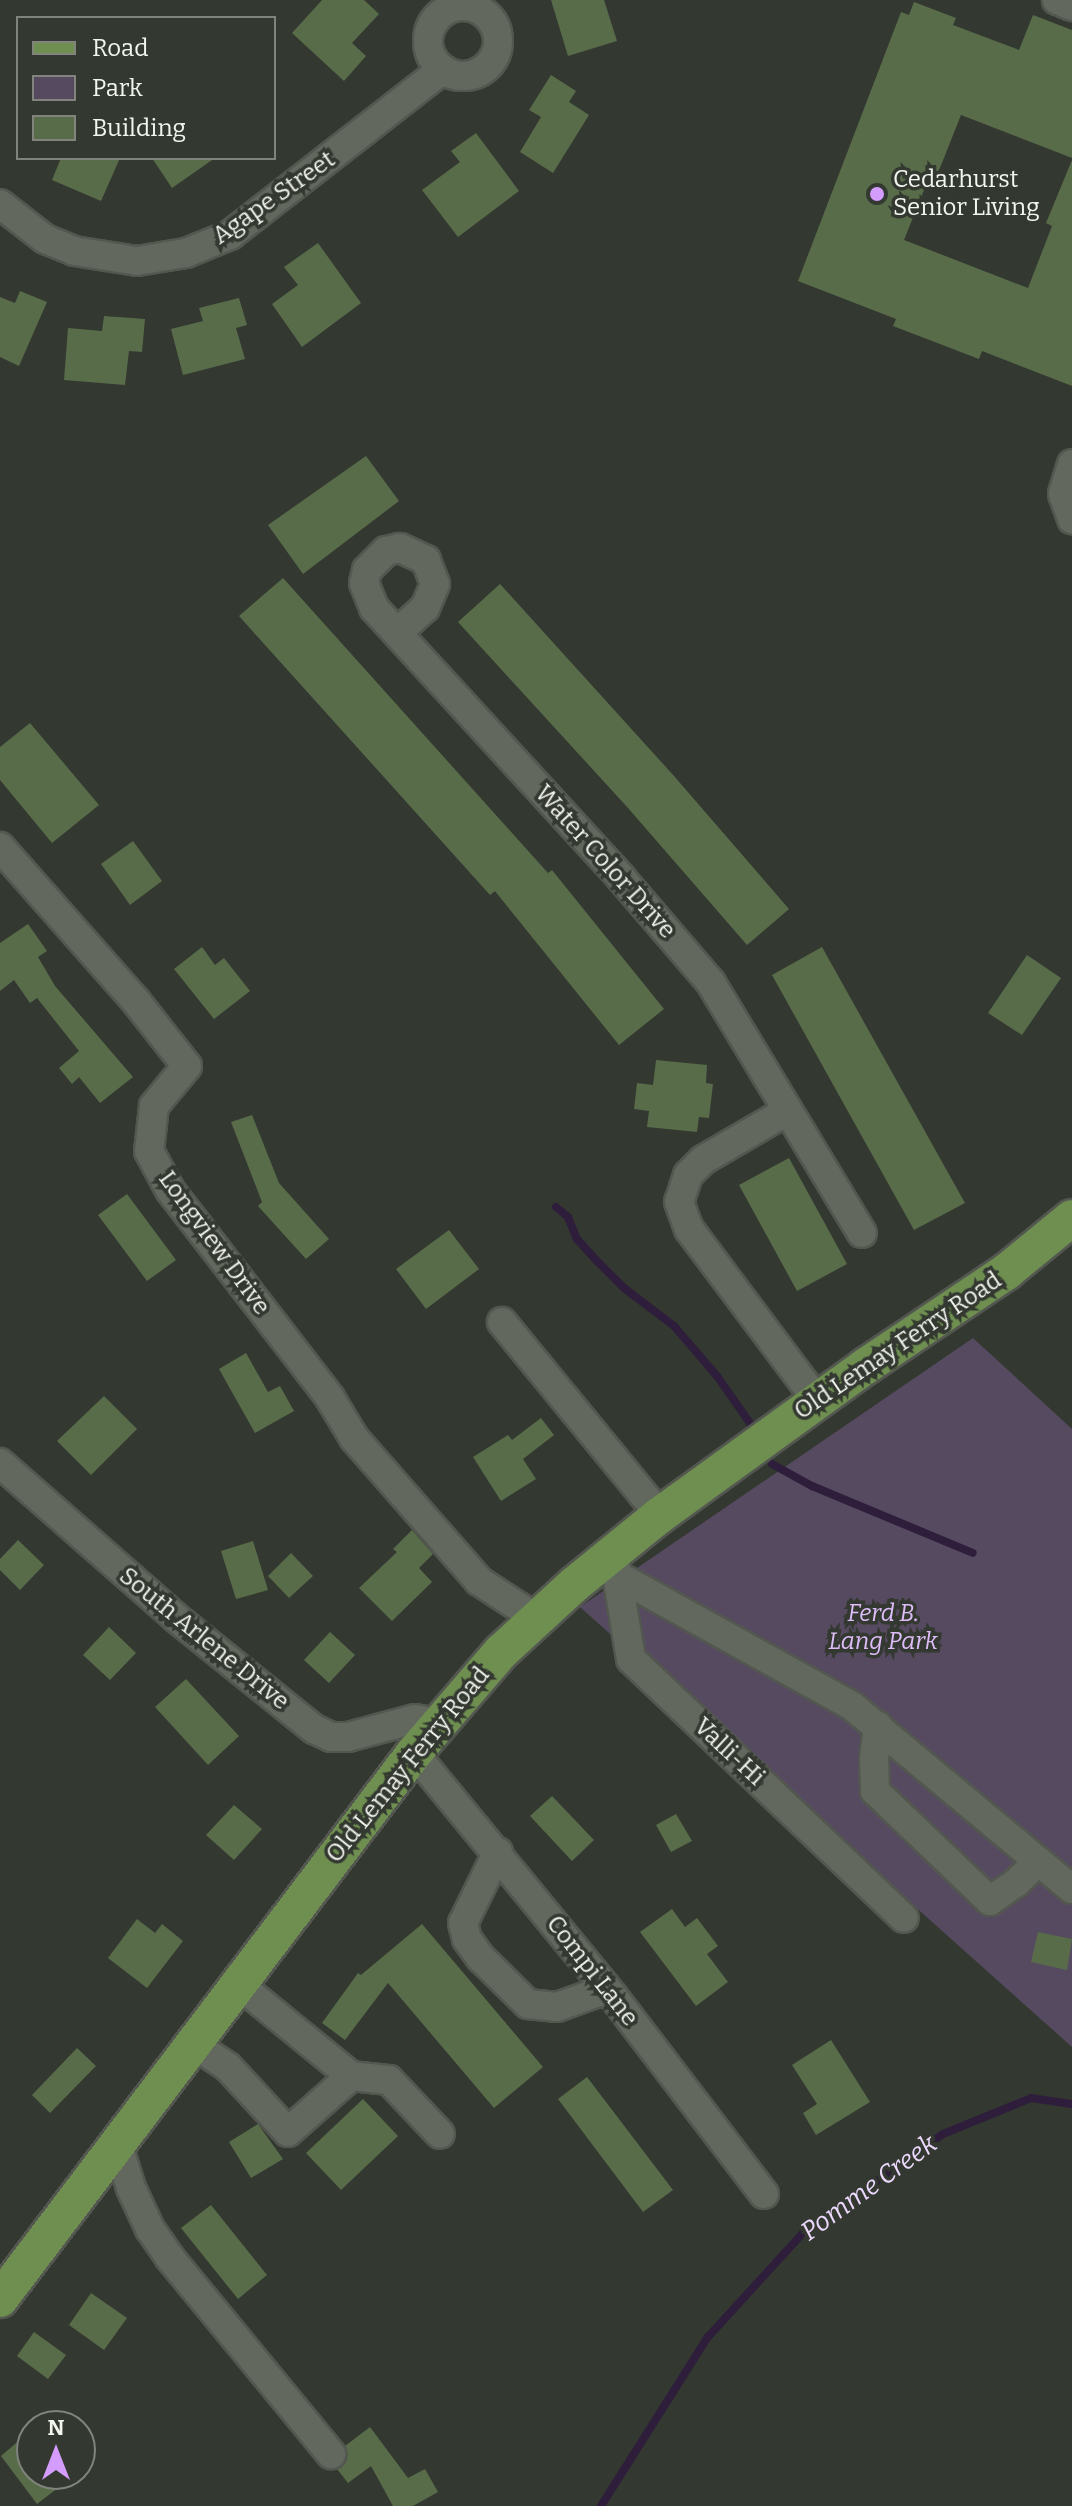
<!DOCTYPE html>
<html>
<head>
<meta charset="utf-8">
<style>
  body { margin:0 }
  #map { position:relative; width:1072px; height:2506px; overflow:hidden; background:#333830; font-family:Bitter,serif }
  div>[style] { position:absolute }
  [style*='--x'] { left:calc(var(--x)*1px); top:calc(var(--y)*1px); width:calc(var(--w)*1px); rotate:calc(var(--a)*1deg) }
  .green>* { inset:0; background:#564a60 }
  .stream>* { height:8px; margin:-4px; padding:0 4px; transform-origin:4px; border-radius:4px; background:#2e1e3b }
  .building>* { inset:0; background:#596c4a }
  .roads { filter:drop-shadow(2px 0 #535750) drop-shadow(-2px 0 #535750) drop-shadow(0 2px #535750) drop-shadow(0 -2px #535750) }
  .minor>* { height:28px; margin:-14px; padding:0 14px; transform-origin:14px; border-radius:14px; background:#62685e }
  .minor>.ring { margin:-14px; padding:0; box-sizing:content-box; background:none; border:28px solid #62685e; border-radius:50% }
  .major>* { height:36px; margin:-18px; padding:0 18px; transform-origin:18px; border-radius:18px; background:#6e8f50 }
  .dots>* { width:22px; height:22px; translate:-50% -50%; box-sizing:border-box; border:4px solid #333830; border-radius:50% }
  span { translate:-50% -50%; white-space:nowrap; text-align:center; line-height:1.15; -webkit-text-stroke:7px #333830; paint-order:stroke }
  .poi-label { font-size:24px; color:#f3f6f0 }
  .left { translate:0 -50%; text-align:left }
  .street-label { font-size:24px; color:#f3f6f0 }
  .park-label { font-size:24px; color:#ddbdf7; font-style:italic }
  .water-label { font-size:26px; color:#ecd9fd; font-style:italic }
  .legend { position:absolute; left:16px; top:16px; width:260px; height:144px; box-sizing:border-box; background:#333830; border:2px solid #80847d; margin:0; padding:10px 14px; list-style:none; font-size:24px; color:#f3f6f0 }
  .legend li { display:flex; align-items:center; gap:16px; height:40px }
  .legend b { width:40px; border:2px solid #80847d }
  .north { position:absolute; left:16px; top:2410px; width:80px; height:80px; box-sizing:border-box; background:#333830; border:2px solid #80847d; border-radius:50%; rotate:0deg; font-size:22px; font-weight:700; line-height:32px; text-align:center; color:#f3f6f0 }
  .north::after { content:''; display:block; margin:auto; width:28px; height:36px; background:#d39cfd; clip-path:polygon(50% 0,100% 100%,50% 72%,0 100%) }
</style>
</head>
<body>
<div id="map">
  <div class="green">
    <div style="clip-path:polygon(973px 1338px,1072px 1429px,1072px 2047px,580px 1607px)"></div>
  </div>
  <div class="stream">
    <div style="--x:556;--y:1207;--w:16;--a:40"></div>
    <div style="--x:568;--y:1217;--w:24;--a:68"></div>
    <div style="--x:577;--y:1239;--w:31;--a:48"></div>
    <div style="--x:598;--y:1262;--w:37;--a:45"></div>
    <div style="--x:624;--y:1288;--w:63;--a:37.2"></div>
    <div style="--x:674;--y:1326;--w:66;--a:49.3"></div>
    <div style="--x:717;--y:1376;--w:61;--a:55"></div>
    <div style="--x:772;--y:1464;--w:46;--a:28.8"></div>
    <div style="--x:812;--y:1486;--w:174;--a:22.6"></div>
    <div style="--x:601;--y:2506;--w:200;--a:-57.7"></div>
    <div style="--x:708;--y:2337;--w:141;--a:-47.6"></div>
    <div style="--x:803;--y:2233;--w:171;--a:-35.3"></div>
    <div style="--x:943;--y:2134;--w:95;--a:-22.2"></div>
    <div style="--x:1031;--y:2098;--w:41;--a:8.3"></div>
  </div>
  <div class="building">
    <div style="clip-path:polygon(322px 0,364px 0,379px 14px,352px 43px,366px 56px,344px 81px,292px 33px)"></div>
    <div style="clip-path:polygon(551px 0,604px 0,617px 41px,568px 56px)"></div>
    <div style="clip-path:polygon(914px 2px,956px 18px,953px 25px,1019px 50px,1033px 15px,1072px 30px,1072px 158px,961px 115px,934px 183px,928px 180px,904px 240px,1028px 288px,1052px 226px,1046px 223px,1072px 160px,1072px 386px,982px 351px,979px 359px,893px 326px,896px 319px,798px 281px,901px 12px,909px 15px)"></div>
    <div style="clip-path:polygon(551px 75px,576px 91px,569px 102px,589px 115px,553px 173px,520px 152px,541px 117px,529px 110px)"></div>
    <div style="clip-path:polygon(476px 133px,519px 191px,458px 237px,422px 190px,460px 162px,451px 151px)"></div>
    <div style="clip-path:polygon(61px 158px,120px 158px,101px 201px,52px 180px)"></div>
    <div style="clip-path:polygon(152px 158px,215px 158px,172px 188px)"></div>
    <div style="clip-path:polygon(318px 243px,361px 303px,302px 347px,272px 304px,298px 285px,284px 267px)"></div>
    <div style="clip-path:polygon(20px 291px,47px 302px,19px 366px,0 357px,0 297px,15px 303px)"></div>
    <div style="clip-path:polygon(239px 298px,247px 325px,236px 328px,245px 359px,183px 375px,171px 329px,203px 321px,199px 308px)"></div>
    <div style="clip-path:polygon(104px 316px,145px 319px,142px 352px,129px 351px,125px 385px,64px 380px,68px 328px,102px 331px)"></div>
    <div style="clip-path:polygon(366px 456px,399px 501px,303px 574px,268px 525px)"></div>
    <div style="clip-path:polygon(283px 578px,548px 873px,552px 870px,664px 1009px,619px 1045px,495px 891px,490px 895px,239px 616px)"></div>
    <div style="clip-path:polygon(500px 584px,674px 776px,789px 909px,747px 945px,628px 808px,458px 622px)"></div>
    <div style="clip-path:polygon(30px 723px,99px 805px,52px 843px,0 780px,0 747px)"></div>
    <div style="clip-path:polygon(133px 841px,162px 881px,130px 905px,101px 864px)"></div>
    <div style="clip-path:polygon(28px 924px,47px 951px,38px 957px,55px 986px,133px 1077px,100px 1103px,79px 1077px,72px 1084px,59px 1068px,79px 1051px,37px 998px,30px 1003px,14px 980px,0 991px,0 943px)"></div>
    <div style="clip-path:polygon(202px 947px,215px 965px,224px 958px,250px 991px,214px 1019px,174px 969px)"></div>
    <div style="clip-path:polygon(822px 947px,965px 1203px,914px 1230px,772px 975px)"></div>
    <div style="clip-path:polygon(1027px 955px,1061px 978px,1022px 1035px,988px 1013px)"></div>
    <div style="clip-path:polygon(656px 1060px,707px 1065px,706px 1083px,713px 1084px,709px 1118px,699px 1117px,697px 1132px,647px 1127px,649px 1111px,634px 1109px,637px 1083px,653px 1085px)"></div>
    <div style="clip-path:polygon(252px 1115px,279px 1183px,329px 1239px,306px 1259px,258px 1206px,262px 1202px,231px 1122px)"></div>
    <div style="clip-path:polygon(789px 1158px,847px 1264px,797px 1291px,739px 1185px)"></div>
    <div style="clip-path:polygon(127px 1194px,176px 1260px,147px 1281px,98px 1215px)"></div>
    <div style="clip-path:polygon(449px 1230px,479px 1269px,426px 1309px,396px 1269px)"></div>
    <div style="clip-path:polygon(246px 1353px,268px 1392px,280px 1386px,294px 1411px,255px 1433px,219px 1369px)"></div>
    <div style="clip-path:polygon(104px 1396px,137px 1429px,91px 1475px,57px 1441px)"></div>
    <div style="clip-path:polygon(541px 1418px,554px 1435px,523px 1459px,536px 1479px,501px 1501px,473px 1457px,508px 1435px,512px 1440px)"></div>
    <div style="clip-path:polygon(412px 1530px,433px 1554px,419px 1568px,432px 1582px,392px 1621px,359px 1588px,397px 1552px,393px 1549px)"></div>
    <div style="clip-path:polygon(18px 1540px,44px 1565px,20px 1590px,0 1570px,0 1559px)"></div>
    <div style="clip-path:polygon(253px 1541px,268px 1590px,236px 1599px,221px 1551px)"></div>
    <div style="clip-path:polygon(291px 1553px,313px 1576px,289px 1598px,268px 1576px)"></div>
    <div style="clip-path:polygon(109px 1627px,136px 1653px,110px 1680px,83px 1655px)"></div>
    <div style="clip-path:polygon(330px 1632px,355px 1655px,329px 1683px,304px 1660px)"></div>
    <div style="clip-path:polygon(186px 1679px,239px 1736px,208px 1765px,155px 1707px)"></div>
    <div style="clip-path:polygon(552px 1796px,594px 1840px,572px 1861px,530px 1816px)"></div>
    <div style="clip-path:polygon(234px 1805px,262px 1829px,234px 1860px,206px 1835px)"></div>
    <div style="clip-path:polygon(676px 1814px,692px 1841px,671px 1852px,656px 1825px)"></div>
    <div style="clip-path:polygon(672px 1909px,685px 1927px,697px 1918px,718px 1946px,707px 1954px,728px 1982px,696px 2006px,640px 1932px)"></div>
    <div style="clip-path:polygon(137px 1919px,155px 1933px,162px 1924px,183px 1941px,147px 1988px,108px 1958px)"></div>
    <div style="clip-path:polygon(422px 1924px,543px 2067px,494px 2108px,388px 1983px,345px 2040px,322px 2023px,358px 1973px,361px 1975px)"></div>
    <div style="clip-path:polygon(1038px 1932px,1072px 1939px,1067px 1970px,1031px 1962px)"></div>
    <div style="clip-path:polygon(831px 2040px,870px 2102px,816px 2135px,803px 2113px,817px 2104px,792px 2065px)"></div>
    <div style="clip-path:polygon(77px 2048px,96px 2066px,50px 2113px,32px 2095px)"></div>
    <div style="clip-path:polygon(587px 2077px,673px 2190px,643px 2212px,558px 2099px)"></div>
    <div style="clip-path:polygon(363px 2099px,398px 2136px,341px 2190px,306px 2153px)"></div>
    <div style="clip-path:polygon(258px 2124px,283px 2159px,251px 2178px,229px 2142px)"></div>
    <div style="clip-path:polygon(211px 2205px,267px 2275px,238px 2299px,181px 2228px)"></div>
    <div style="clip-path:polygon(91px 2293px,127px 2318px,104px 2350px,69px 2325px)"></div>
    <div style="clip-path:polygon(34px 2332px,66px 2355px,48px 2379px,17px 2356px)"></div>
    <div style="clip-path:polygon(370px 2427px,408px 2478px,425px 2469px,438px 2492px,413px 2506px,393px 2506px,371px 2466px,348px 2483px,337px 2469px,347px 2459px,345px 2446px)"></div>
    <div style="clip-path:polygon(22px 2438px,32px 2451px,32px 2474px,76px 2474px,37px 2504px,1px 2456px)"></div>
  </div>
  <div class="roads">
    <div class="minor">
      <div style="--x:1057;--y:0;--w:16;--a:22"></div>
      <div class="ring" style="left:428px;top:6px;width:42px;height:42px"></div>
      <div style="--x:0;--y:204;--w:57;--a:37.9"></div>
      <div style="--x:45;--y:239;--w:31;--a:22"></div>
      <div style="--x:74;--y:251;--w:64;--a:9"></div>
      <div style="--x:137;--y:261;--w:50;--a:-9.3"></div>
      <div style="--x:186;--y:253;--w:48;--a:-22.2"></div>
      <div style="--x:230;--y:235;--w:269;--a:-37.9"></div>
      <div style="--x:1072;--y:464;--w:31;--a:107"></div>
      <div style="--x:1063;--y:494;--w:27;--a:70"></div>
      <div style="--x:398;--y:632;--w:36;--a:-42"></div>
      <div style="--x:425;--y:608;--w:26;--a:-67"></div>
      <div style="--x:435;--y:584;--w:26;--a:-111"></div>
      <div style="--x:426;--y:560;--w:29;--a:-155"></div>
      <div style="--x:400;--y:548;--w:14;--a:168"></div>
      <div style="--x:386;--y:551;--w:27;--a:135"></div>
      <div style="--x:367;--y:570;--w:13;--a:103"></div>
      <div style="--x:364;--y:583;--w:27;--a:68"></div>
      <div style="--x:374;--y:608;--w:367;--a:47.5"></div>
      <div style="--x:622;--y:879;--w:137;--a:49.4"></div>
      <div style="--x:711;--y:983;--w:292;--a:58.9"></div>
      <div style="--x:0;--y:847;--w:204;--a:48.6"></div>
      <div style="--x:135;--y:1000;--w:84;--a:51.8"></div>
      <div style="--x:187;--y:1066;--w:52;--a:129.5"></div>
      <div style="--x:154;--y:1106;--w:45;--a:96.3"></div>
      <div style="--x:149;--y:1151;--w:44;--a:61.7"></div>
      <div style="--x:170;--y:1190;--w:262;--a:52.4"></div>
      <div style="--x:330;--y:1398;--w:47;--a:59"></div>
      <div style="--x:354;--y:1438;--w:190;--a:48.8"></div>
      <div style="--x:479;--y:1581;--w:68;--a:33"></div>
      <div style="--x:787;--y:1111;--w:97;--a:149.7"></div>
      <div style="--x:703;--y:1160;--w:21;--a:135"></div>
      <div style="--x:688;--y:1175;--w:28;--a:108"></div>
      <div style="--x:679;--y:1202;--w:29;--a:70"></div>
      <div style="--x:689;--y:1229;--w:214;--a:53.2"></div>
      <div style="--x:502;--y:1322;--w:249;--a:50.7"></div>
      <div style="--x:0;--y:1463;--w:233;--a:41.3"></div>
      <div style="--x:175;--y:1617;--w:179;--a:38.9"></div>
      <div style="--x:314;--y:1729;--w:19;--a:25"></div>
      <div style="--x:331;--y:1737;--w:17;--a:0"></div>
      <div style="--x:348;--y:1737;--w:69;--a:-15"></div>
      <div style="--x:415;--y:1719;--w:22;--a:10"></div>
      <div style="--x:615;--y:1563;--w:97;--a:80.5"></div>
      <div style="--x:631;--y:1659;--w:376;--a:43.5"></div>
      <div style="--x:616;--y:1575;--w:270;--a:29"></div>
      <div style="--x:852;--y:1706;--w:286;--a:39.8"></div>
      <div style="--x:878;--y:1726;--w:32;--a:97"></div>
      <div style="--x:874;--y:1758;--w:33;--a:88"></div>
      <div style="--x:875;--y:1791;--w:159;--a:43.7"></div>
      <div style="--x:990;--y:1901;--w:32;--a:-35"></div>
      <div style="--x:1016;--y:1883;--w:31;--a:-45"></div>
      <div style="--x:414;--y:1753;--w:314;--a:50.7"></div>
      <div style="--x:613;--y:1996;--w:249;--a:52.7"></div>
      <div style="--x:498;--y:1852;--w:79;--a:116.2"></div>
      <div style="--x:463;--y:1923;--w:16;--a:76"></div>
      <div style="--x:467;--y:1939;--w:24;--a:54"></div>
      <div style="--x:481;--y:1958;--w:66;--a:44.4"></div>
      <div style="--x:528;--y:2004;--w:29;--a:6"></div>
      <div style="--x:557;--y:2007;--w:41;--a:-19.7"></div>
      <div style="--x:596;--y:1993;--w:11;--a:-41"></div>
      <div style="--x:237;--y:1983;--w:147;--a:39.2"></div>
      <div style="--x:351;--y:2076;--w:38;--a:6"></div>
      <div style="--x:389;--y:2080;--w:74;--a:46.6"></div>
      <div style="--x:192;--y:2043;--w:43;--a:33.7"></div>
      <div style="--x:228;--y:2067;--w:88;--a:47.3"></div>
      <div style="--x:288;--y:2132;--w:84;--a:-41.6"></div>
      <div style="--x:117;--y:2142;--w:48;--a:73.1"></div>
      <div style="--x:131;--y:2188;--w:45;--a:65.1"></div>
      <div style="--x:150;--y:2229;--w:35;--a:55"></div>
      <div style="--x:170;--y:2258;--w:254;--a:50.6"></div>
    </div>
    <div class="major">
      <div style="--x:0;--y:2299;--w:685;--a:-52.83"></div>
      <div style="--x:414;--y:1753;--w:133;--a:-49.3"></div>
      <div style="--x:501;--y:1652;--w:100;--a:-42.6"></div>
      <div style="--x:575;--y:1584;--w:109;--a:-39.1"></div>
      <div style="--x:660;--y:1515;--w:254;--a:-35.9"></div>
      <div style="--x:866;--y:1366;--w:169;--a:-33.9"></div>
      <div style="--x:1006;--y:1272;--w:85;--a:-39.3"></div>
    </div>
  </div>
  <div class="dots">
    <div style="left:877px;top:194px;background:#d39cfd"></div>
  </div>
  <div class="poi-label">
    <span class="left" style="left:893px;top:194px">Cedarhurst<br>Senior Living</span>
  </div>
  <div class="street-label">
    <span style="left:274px;top:198px;rotate:-35deg">Agape Street</span>
    <span style="left:605px;top:862px;rotate:48deg">Water Color Drive</span>
    <span style="left:214px;top:1243px;rotate:54deg">Longview Drive</span>
    <span style="left:898px;top:1346px;rotate:-34deg">Old Lemay Ferry Road</span>
    <span style="left:204px;top:1639px;rotate:39deg">South Arlene Drive</span>
    <span style="left:729px;top:1752px;rotate:43deg">Valli-Hi</span>
    <span style="left:408px;top:1765px;rotate:-51deg">Old Lemay Ferry Road</span>
    <span style="left:592px;top:1971px;rotate:52deg">Compi Lane</span>
  </div>
  <div class="park-label">
    <span style="left:883px;top:1628px">Ferd B.<br>Lang Park</span>
  </div>
  <div class="water-label">
    <span style="left:869px;top:2188px;rotate:-36deg">Pomme Creek</span>
  </div>
  <ul class="legend">
  <li><b style="height:10px;background:#6e8f50"></b>Road</li>
  <li><b style="height:22px;background:#564a60"></b>Park</li>
  <li><b style="height:22px;background:#596c4a"></b>Building</li>
  </ul>
  <div class="north">N</div>
</div>
</body>
</html>
